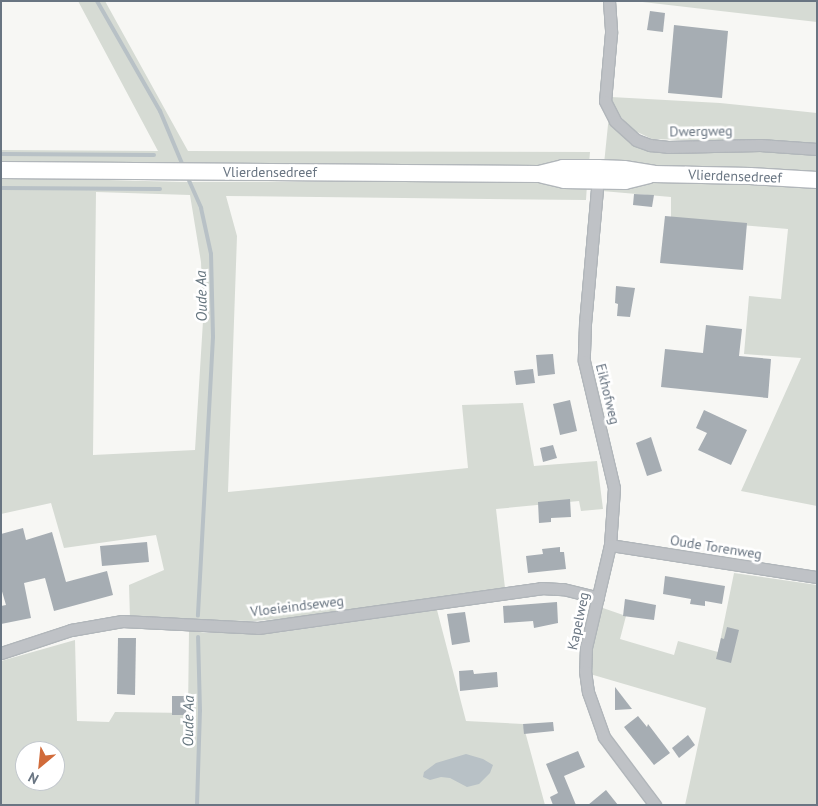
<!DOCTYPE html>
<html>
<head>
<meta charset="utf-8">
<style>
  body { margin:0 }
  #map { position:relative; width:818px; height:806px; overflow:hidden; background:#f7f7f4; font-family:"PT Sans",sans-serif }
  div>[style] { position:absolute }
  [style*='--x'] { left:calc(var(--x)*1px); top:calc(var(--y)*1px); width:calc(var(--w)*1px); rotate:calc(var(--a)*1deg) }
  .green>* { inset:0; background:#d6dbd4 }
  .water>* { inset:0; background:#b8c1c6 }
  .stream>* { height:4px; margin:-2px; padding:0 2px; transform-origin:2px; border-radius:2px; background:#b8c1c6 }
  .building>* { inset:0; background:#a6adb3 }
  .roads { filter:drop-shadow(1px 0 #b1b6ba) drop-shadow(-1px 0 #b1b6ba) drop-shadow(0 1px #b1b6ba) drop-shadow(0 -1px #b1b6ba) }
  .street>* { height:11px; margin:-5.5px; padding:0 5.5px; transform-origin:5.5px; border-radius:5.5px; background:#bfc2c6 }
  .secondary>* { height:16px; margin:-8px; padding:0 8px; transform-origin:8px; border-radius:8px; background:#fff }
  span { translate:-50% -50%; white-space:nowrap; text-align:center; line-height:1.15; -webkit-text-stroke:5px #fff; paint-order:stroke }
  .street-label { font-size:14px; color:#697582 }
  .water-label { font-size:15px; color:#65757e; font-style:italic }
  .frame { position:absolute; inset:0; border:2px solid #697582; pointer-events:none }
  .north { position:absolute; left:15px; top:741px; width:50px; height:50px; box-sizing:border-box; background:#fff; border:1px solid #c3c8cd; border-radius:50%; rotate:208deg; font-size:14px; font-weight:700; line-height:20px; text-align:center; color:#697582 }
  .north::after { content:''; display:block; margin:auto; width:18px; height:22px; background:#d16b3a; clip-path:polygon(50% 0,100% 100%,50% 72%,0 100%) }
</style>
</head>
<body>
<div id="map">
  <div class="green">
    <div style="clip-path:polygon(78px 1px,105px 1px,188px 151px,590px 152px,589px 164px,542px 167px,1px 164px,1px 150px,158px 151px)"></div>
    <div style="clip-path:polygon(634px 1px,817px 1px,817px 22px)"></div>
    <div style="clip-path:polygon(611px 97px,720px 103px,817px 113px,817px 144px,652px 139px,631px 129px,616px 111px)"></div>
    <div style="clip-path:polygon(609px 115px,635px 142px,817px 156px,817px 174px,604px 164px)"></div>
    <div style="clip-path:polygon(evenodd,1px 177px,181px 182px,518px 181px,587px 185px,586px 200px,226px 196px,237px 236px,228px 492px,468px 468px,462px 405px,523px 403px,534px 466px,597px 461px,603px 509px,581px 511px,579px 501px,496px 509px,505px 588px,311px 616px,255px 621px,130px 619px,129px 585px,164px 570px,156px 535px,64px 548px,51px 503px,1px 514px,1px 177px,96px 192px,190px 195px,201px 262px,203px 321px,195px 450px,93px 455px,96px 192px)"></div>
    <div style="clip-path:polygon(667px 181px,759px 184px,817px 188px,817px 506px,741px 491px,801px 358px,744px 354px,749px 296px,781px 299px,788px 229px,671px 219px,671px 197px,602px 191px,602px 185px)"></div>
    <div style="clip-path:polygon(734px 573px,817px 585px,817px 805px,685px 805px,706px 708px,590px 674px,589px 665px,600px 607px,626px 616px,620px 639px,674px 655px,678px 641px,718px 652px)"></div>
    <div style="clip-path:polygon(evenodd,437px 610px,466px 721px,523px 724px,545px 805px,1px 805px,1px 661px,75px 640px,77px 721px,109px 722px,115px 712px,188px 713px,189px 630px,206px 633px,275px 633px,437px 610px,25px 751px,55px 751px,55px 781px,25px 781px,25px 751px)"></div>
  </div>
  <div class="water">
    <div style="clip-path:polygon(466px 754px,483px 759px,493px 765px,490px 773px,479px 784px,467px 787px,450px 778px,441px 777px,430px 780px,423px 777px,424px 772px,436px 763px)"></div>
  </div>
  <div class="stream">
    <div style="--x:97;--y:1;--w:127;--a:60.2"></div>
    <div style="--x:160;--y:111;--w:62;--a:67.2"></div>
    <div style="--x:1;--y:154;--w:153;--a:0.4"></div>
    <div style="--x:187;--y:176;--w:35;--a:66"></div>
    <div style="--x:201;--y:208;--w:47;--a:77.7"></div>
    <div style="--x:211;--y:254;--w:83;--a:88.6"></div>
    <div style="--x:213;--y:337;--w:279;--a:93.1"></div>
    <div style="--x:1;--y:188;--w:159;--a:0.4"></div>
    <div style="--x:197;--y:805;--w:94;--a:-88.2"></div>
    <div style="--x:200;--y:711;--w:74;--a:-91.5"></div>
  </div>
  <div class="building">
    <div style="clip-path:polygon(650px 11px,665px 13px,663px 32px,647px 30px)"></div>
    <div style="clip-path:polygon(674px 25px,728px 31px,722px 98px,668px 93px)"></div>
    <div style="clip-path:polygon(634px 194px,654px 195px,652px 207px,633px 205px)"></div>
    <div style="clip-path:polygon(665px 216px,747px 223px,743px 270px,660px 263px)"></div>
    <div style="clip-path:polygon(616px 286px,635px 288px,630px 317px,617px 316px,618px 304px,615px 303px)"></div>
    <div style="clip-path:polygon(706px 325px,742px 329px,739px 356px,771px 359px,768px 398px,661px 387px,665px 349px,703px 353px)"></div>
    <div style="clip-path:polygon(553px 354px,555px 374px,538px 376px,536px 355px)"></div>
    <div style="clip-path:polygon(533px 369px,535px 383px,516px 385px,514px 371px)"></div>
    <div style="clip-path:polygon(570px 400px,577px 431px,560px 435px,553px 404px)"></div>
    <div style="clip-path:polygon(704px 410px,747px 430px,731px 465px,698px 450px,707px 433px,696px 428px)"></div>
    <div style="clip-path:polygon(651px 437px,662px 471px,647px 476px,636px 443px)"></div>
    <div style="clip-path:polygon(553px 445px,557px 458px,543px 462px,540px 448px)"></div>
    <div style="clip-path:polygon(570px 499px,571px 517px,551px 518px,551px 522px,539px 523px,538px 502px)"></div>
    <div style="clip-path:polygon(23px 528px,26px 540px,52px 532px,66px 582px,107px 571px,113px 595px,54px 611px,45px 578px,24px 583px,31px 618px,1px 624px,1px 606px,6px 605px,1px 588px,1px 534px)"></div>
    <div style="clip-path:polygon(147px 542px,149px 562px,102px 566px,100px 546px)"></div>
    <div style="clip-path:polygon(560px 547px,560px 552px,564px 552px,566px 569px,528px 573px,526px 556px,543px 554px,542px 549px)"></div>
    <div style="clip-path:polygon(665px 576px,725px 586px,722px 604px,705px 601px,705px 606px,690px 604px,691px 599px,663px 594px)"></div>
    <div style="clip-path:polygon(625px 599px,656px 605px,654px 620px,623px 616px)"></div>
    <div style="clip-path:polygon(557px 602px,558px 623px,534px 628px,533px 621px,504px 623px,503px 606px)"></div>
    <div style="clip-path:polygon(465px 612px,470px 642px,452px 645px,447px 614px)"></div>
    <div style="clip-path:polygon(727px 627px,739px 630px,731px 663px,716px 659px,721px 638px,724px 639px)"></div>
    <div style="clip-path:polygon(118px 638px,136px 638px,135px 695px,117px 694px)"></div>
    <div style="clip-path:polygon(473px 670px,474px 674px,497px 672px,498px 687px,460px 691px,459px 671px)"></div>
    <div style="clip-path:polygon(615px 687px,632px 709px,615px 710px)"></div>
    <div style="clip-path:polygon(172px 696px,187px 696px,186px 715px,172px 715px)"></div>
    <div style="clip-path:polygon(638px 716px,647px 727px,648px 724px,670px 753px,654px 765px,624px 727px)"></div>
    <div style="clip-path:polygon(553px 722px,554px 731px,524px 734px,523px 724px)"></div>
    <div style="clip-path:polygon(688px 735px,695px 745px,679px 758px,672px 748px)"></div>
    <div style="clip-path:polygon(578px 751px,585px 767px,564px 776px,576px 805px,553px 805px,550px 797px,558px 793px,546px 764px)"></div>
    <div style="clip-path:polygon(606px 790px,618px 805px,588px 805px)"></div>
  </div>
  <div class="roads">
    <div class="street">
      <div style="--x:609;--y:1;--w:32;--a:86"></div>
      <div style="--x:611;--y:33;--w:68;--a:95"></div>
      <div style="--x:605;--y:101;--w:22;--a:63"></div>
      <div style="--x:615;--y:121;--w:28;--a:42"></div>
      <div style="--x:636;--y:140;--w:15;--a:20"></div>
      <div style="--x:650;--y:145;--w:18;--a:6"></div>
      <div style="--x:668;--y:147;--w:92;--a:-1.2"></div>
      <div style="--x:760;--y:145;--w:57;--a:4"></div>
      <div style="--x:597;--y:189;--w:136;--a:95.1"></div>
      <div style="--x:585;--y:324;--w:37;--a:92"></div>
      <div style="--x:584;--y:361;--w:130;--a:76.7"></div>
      <div style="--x:614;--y:488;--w:57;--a:94"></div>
      <div style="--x:610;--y:545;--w:105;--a:103.2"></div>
      <div style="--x:586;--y:647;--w:24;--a:92"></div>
      <div style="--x:585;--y:671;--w:21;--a:82"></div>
      <div style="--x:588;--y:692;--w:48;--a:70.4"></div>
      <div style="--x:604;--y:737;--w:85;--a:53.1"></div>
      <div style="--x:610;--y:545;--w:209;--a:8.8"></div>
      <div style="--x:1;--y:653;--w:74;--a:-18.2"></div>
      <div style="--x:71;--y:630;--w:52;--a:-10"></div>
      <div style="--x:122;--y:621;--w:136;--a:2.9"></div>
      <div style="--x:258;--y:628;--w:286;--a:-8"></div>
      <div style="--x:541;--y:588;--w:22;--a:3"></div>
      <div style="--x:563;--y:589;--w:36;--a:14"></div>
    </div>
    <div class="secondary">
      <div style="--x:1;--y:170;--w:538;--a:0.43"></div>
      <div style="--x:539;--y:174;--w:25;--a:-14"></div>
      <div style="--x:563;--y:168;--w:35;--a:0"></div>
      <div style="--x:598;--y:168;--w:26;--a:2"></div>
      <div style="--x:624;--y:169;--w:30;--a:9"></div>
      <div style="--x:654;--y:174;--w:96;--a:1.2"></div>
      <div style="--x:750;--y:176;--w:67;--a:3.4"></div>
      <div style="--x:543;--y:175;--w:22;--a:13"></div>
      <div style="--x:564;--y:180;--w:61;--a:0.9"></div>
      <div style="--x:625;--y:181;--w:25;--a:-14"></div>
    </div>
  </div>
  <div class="street-label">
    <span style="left:701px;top:131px;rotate:-1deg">Dwergweg</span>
    <span style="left:270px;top:172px">Vlierdensedreef</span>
    <span style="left:735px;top:176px;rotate:2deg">Vlierdensedreef</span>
    <span style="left:608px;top:394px;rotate:76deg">Eikhofweg</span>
    <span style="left:716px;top:547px;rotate:9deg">Oude Torenweg</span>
    <span style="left:297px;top:606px;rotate:-7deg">Vloeieindseweg</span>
    <span style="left:578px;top:621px;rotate:-78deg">Kapelweg</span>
  </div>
  <div class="water-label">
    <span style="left:201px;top:296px;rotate:-91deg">Oude Aa</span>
    <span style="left:188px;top:721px;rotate:-89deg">Oude Aa</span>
  </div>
  <div class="frame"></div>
  <div class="north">N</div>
</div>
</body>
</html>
